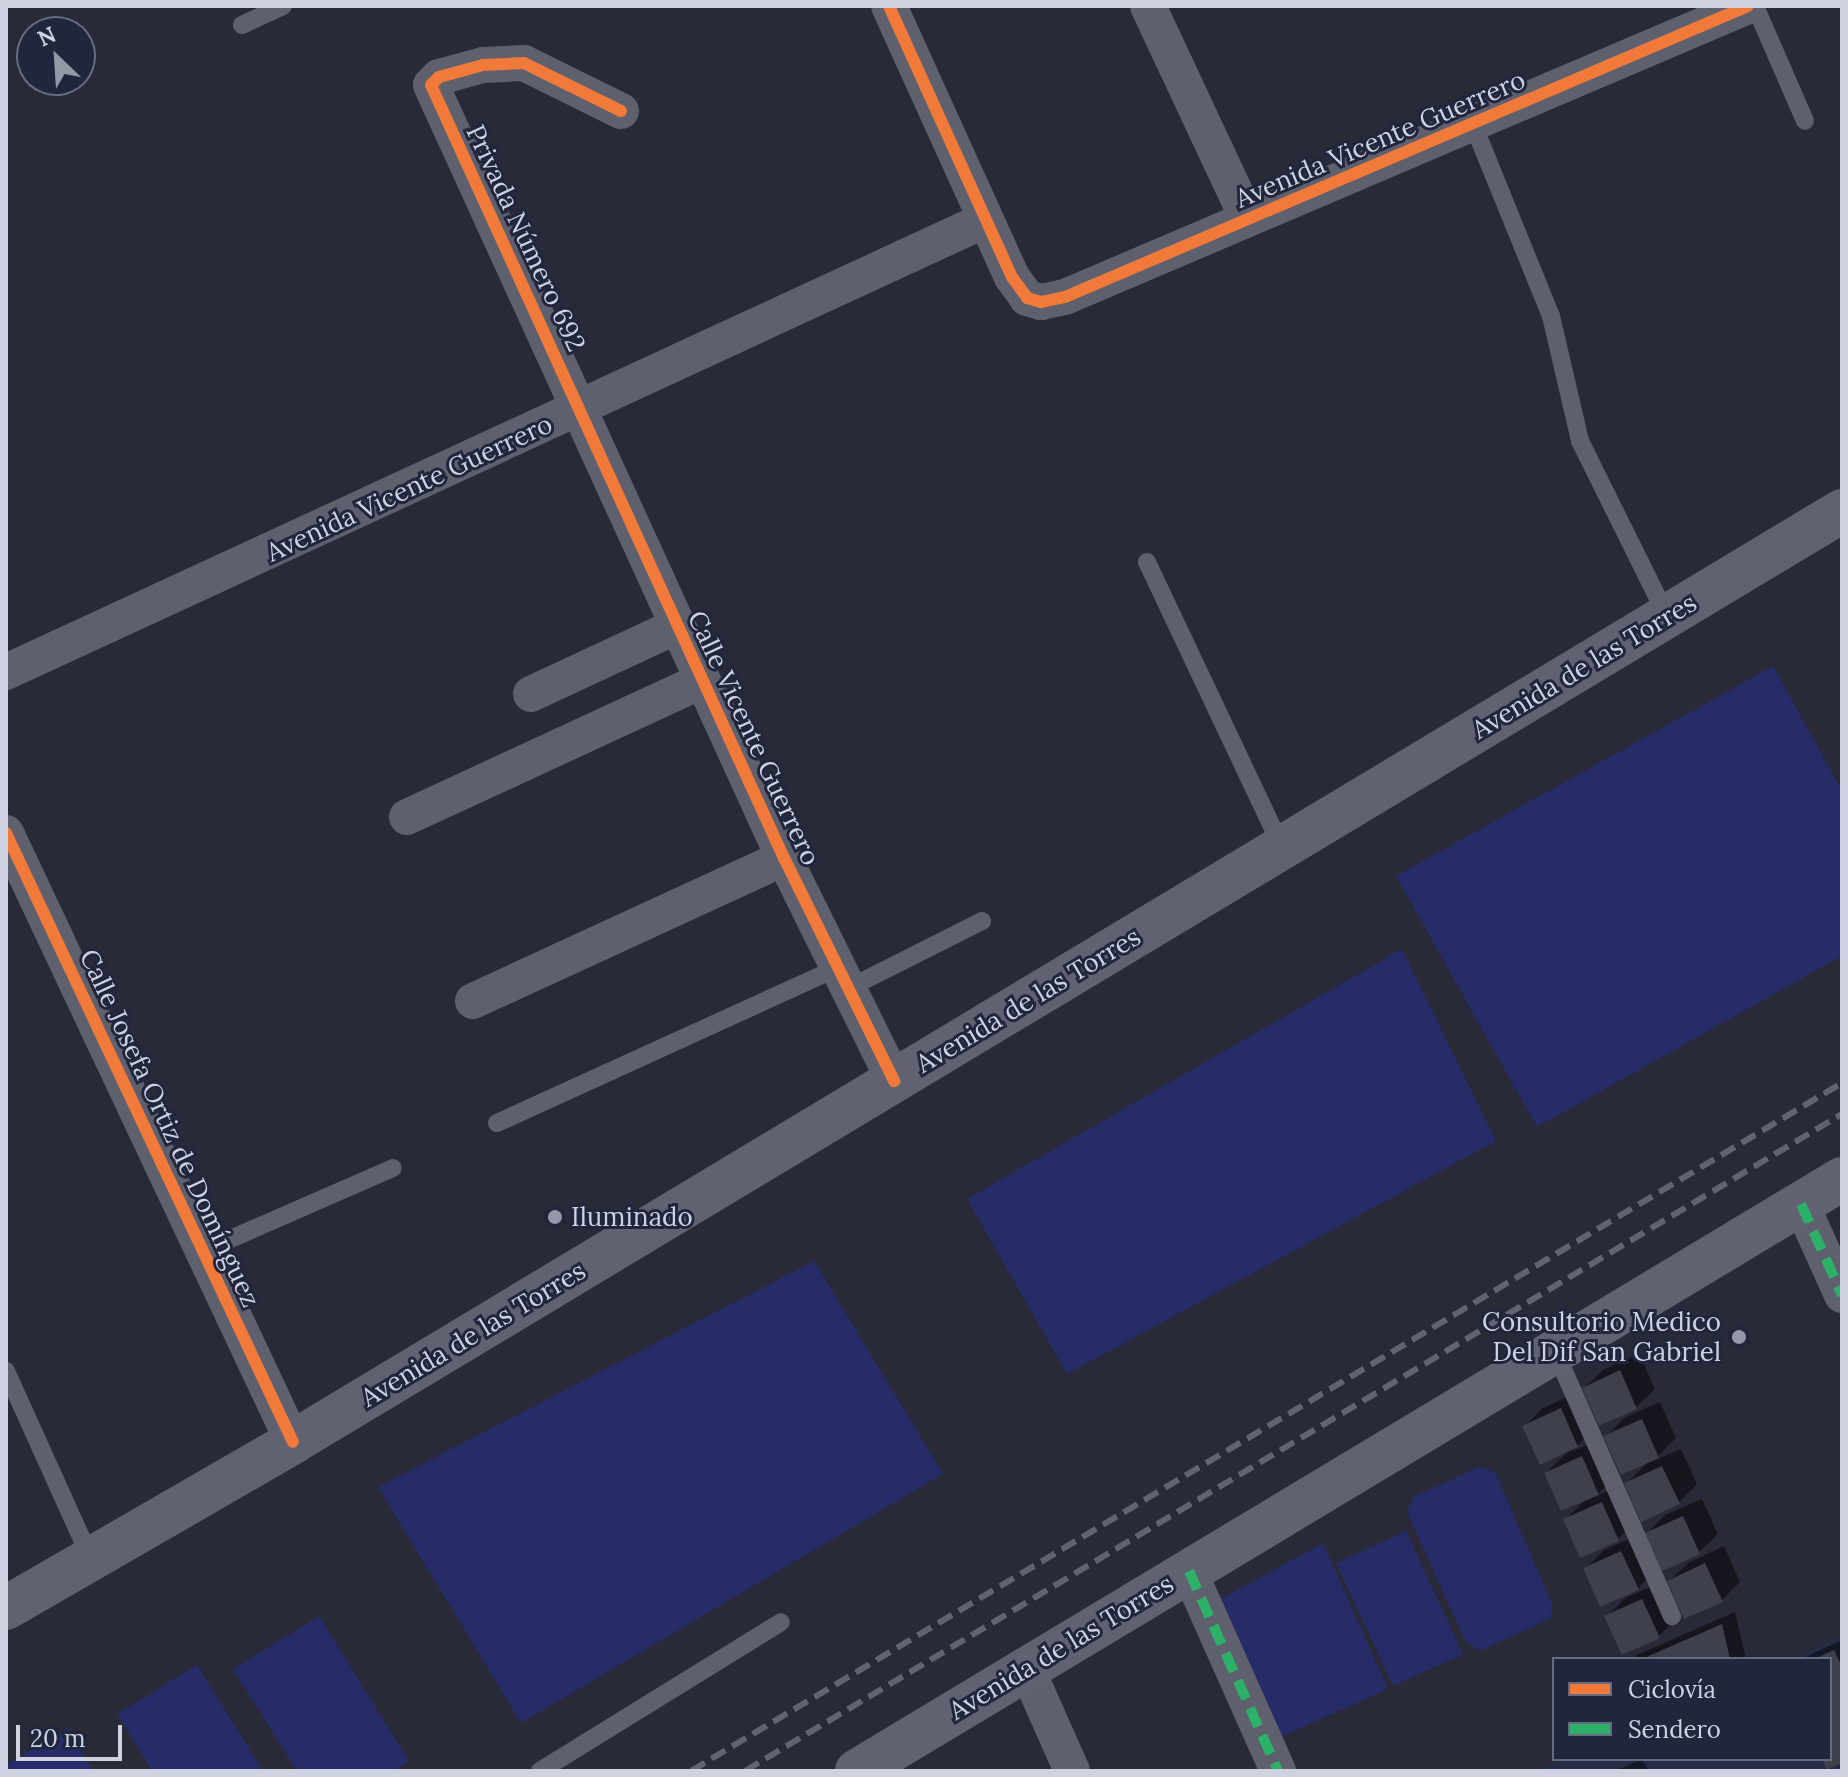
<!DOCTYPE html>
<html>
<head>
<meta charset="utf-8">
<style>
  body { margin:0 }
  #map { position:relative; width:1848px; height:1777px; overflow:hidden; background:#282a37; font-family:Lora,serif }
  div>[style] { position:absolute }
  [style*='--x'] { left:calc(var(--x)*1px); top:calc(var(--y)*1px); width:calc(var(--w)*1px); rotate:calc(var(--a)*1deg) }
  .built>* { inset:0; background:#262b46 }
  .green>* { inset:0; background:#272b67 }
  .shadow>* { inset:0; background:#0007 }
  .building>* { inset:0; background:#3e404b }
  .lane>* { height:18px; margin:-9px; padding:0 9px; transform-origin:9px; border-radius:9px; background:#5e606d }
  .street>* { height:36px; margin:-18px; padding:0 18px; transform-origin:18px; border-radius:18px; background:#5e606d }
  .secondary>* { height:44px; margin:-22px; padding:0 22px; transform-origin:22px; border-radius:22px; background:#606272 }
  .rail>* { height:6px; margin-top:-3px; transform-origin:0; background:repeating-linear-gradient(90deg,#61636e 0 16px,transparent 0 24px) }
  .quiet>* { height:10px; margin-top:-5px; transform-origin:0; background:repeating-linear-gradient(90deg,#2db169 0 20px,transparent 0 30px) }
  .cycleway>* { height:12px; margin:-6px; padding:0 6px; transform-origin:6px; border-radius:6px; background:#f17a3a }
  .dots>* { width:22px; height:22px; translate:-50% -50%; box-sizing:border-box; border:4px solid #22263d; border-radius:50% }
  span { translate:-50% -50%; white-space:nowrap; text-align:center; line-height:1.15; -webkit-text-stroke:6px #22263d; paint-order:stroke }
  .street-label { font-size:26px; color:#ced2e1 }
  .poi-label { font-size:26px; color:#ced2e1 }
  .left { translate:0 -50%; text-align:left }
  .right { translate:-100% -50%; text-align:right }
  .frame { position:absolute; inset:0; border:8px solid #ced2e1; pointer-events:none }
  .legend { position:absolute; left:1552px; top:1657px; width:280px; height:104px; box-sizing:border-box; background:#22263d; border:2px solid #676b7f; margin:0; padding:10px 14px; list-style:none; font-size:24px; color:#ced2e1 }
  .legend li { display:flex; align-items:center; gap:16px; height:40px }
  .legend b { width:40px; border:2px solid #676b7f }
  .north { position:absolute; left:16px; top:16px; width:80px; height:80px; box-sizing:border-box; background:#22263d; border:2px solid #676b7f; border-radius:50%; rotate:335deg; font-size:22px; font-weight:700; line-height:32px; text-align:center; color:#ced2e1 }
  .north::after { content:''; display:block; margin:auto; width:28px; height:36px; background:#9497a6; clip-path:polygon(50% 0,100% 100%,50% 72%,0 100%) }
  .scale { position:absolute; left:16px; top:1725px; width:106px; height:36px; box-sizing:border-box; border:4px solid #ced2e1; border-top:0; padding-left:10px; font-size:24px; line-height:28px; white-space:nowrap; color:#ced2e1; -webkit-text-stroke:6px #22263d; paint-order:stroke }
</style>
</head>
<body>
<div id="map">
  <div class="built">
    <div style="clip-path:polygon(1842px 1636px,1842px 1771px,1534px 1771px,1562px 1759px,1830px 1759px,1830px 1659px,1792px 1659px)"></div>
  </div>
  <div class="green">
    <div style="clip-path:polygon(1773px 666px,1842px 791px,1842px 956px,1537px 1127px,1396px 876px)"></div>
    <div style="clip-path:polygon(1402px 949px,1496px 1141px,1067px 1374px,967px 1199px)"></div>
    <div style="clip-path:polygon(814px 1261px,943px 1474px,521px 1723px,378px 1487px)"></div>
    <div style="clip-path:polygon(1479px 1467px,1495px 1472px,1552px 1604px,1551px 1618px,1480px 1651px,1465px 1641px,1407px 1512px,1413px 1497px)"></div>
    <div style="clip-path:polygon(1406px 1531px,1463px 1654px,1393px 1686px,1336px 1563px)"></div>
    <div style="clip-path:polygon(1323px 1543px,1388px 1689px,1278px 1738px,1219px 1600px)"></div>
    <div style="clip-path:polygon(319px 1616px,409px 1761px,394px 1771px,297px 1771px,233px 1669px)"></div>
    <div style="clip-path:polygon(197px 1665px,263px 1771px,152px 1771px,117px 1714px)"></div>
    <div style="clip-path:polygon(68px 1728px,93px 1771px,6px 1771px,6px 1765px)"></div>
  </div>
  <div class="shadow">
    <div style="clip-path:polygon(1639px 1353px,1655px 1389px,1636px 1407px,1600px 1423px,1584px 1388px,1603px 1370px)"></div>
    <div style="clip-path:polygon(1580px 1391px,1596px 1427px,1571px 1452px,1600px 1439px,1617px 1475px,1596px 1496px,1620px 1485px,1636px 1520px,1618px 1539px,1565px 1520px,1587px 1498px,1546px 1473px,1571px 1449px,1525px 1426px,1543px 1408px)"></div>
    <div style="clip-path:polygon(1660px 1402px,1676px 1438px,1653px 1461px,1681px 1449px,1697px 1484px,1678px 1503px,1626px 1484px,1650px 1460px,1606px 1437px,1624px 1418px)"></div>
    <div style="clip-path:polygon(1702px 1499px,1718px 1534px,1699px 1552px,1647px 1533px,1665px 1515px)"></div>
    <div style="clip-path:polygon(1640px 1534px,1656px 1570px,1638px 1588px,1585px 1569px,1604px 1550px)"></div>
    <div style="clip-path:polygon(1724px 1546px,1740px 1582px,1722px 1600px,1669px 1581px,1688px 1563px)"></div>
    <div style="clip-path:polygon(1661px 1582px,1677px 1618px,1659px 1636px,1607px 1617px,1625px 1598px)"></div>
    <div style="clip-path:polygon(1735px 1612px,1746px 1659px,1633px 1659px,1637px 1655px)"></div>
    <div style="clip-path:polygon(1842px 1640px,1842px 1761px,1824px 1759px,1830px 1759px,1830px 1659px,1801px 1659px)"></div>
    <div style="clip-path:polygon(1642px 1759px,1649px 1771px,1616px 1771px)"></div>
  </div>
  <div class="building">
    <div style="clip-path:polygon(1620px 1370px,1637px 1409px,1599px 1426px,1582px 1388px)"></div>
    <div style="clip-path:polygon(1561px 1408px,1578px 1447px,1540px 1465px,1522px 1426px)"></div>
    <div style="clip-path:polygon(1642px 1419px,1659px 1458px,1621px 1475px,1603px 1436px)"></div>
    <div style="clip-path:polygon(1582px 1456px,1599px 1495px,1561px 1511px,1544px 1473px)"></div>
    <div style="clip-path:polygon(1662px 1466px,1680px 1504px,1641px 1522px,1624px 1483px)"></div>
    <div style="clip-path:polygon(1602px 1502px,1619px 1541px,1580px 1558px,1563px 1519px)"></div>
    <div style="clip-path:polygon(1683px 1516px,1700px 1554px,1662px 1571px,1645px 1533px)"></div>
    <div style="clip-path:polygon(1621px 1551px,1639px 1590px,1600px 1607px,1583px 1568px)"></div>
    <div style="clip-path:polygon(1705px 1563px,1723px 1602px,1684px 1619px,1667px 1581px)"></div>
    <div style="clip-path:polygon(1642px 1599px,1660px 1638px,1622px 1655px,1604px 1616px)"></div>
    <div style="clip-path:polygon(1722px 1624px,1730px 1659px,1642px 1659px)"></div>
    <div style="clip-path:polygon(1834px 1650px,1842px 1667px,1842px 1763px,1827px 1770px,1822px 1759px,1830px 1759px,1830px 1659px,1814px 1659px)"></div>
  </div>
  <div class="lane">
    <div style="--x:1755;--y:6;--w:125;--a:66.5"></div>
    <div style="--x:242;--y:25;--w:45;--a:-24.9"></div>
    <div style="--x:1473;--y:124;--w:207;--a:67.9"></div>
    <div style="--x:1551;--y:316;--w:128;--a:76.9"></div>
    <div style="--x:1580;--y:441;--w:195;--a:63.6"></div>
    <div style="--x:1147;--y:562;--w:316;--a:64.7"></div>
    <div style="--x:849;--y:988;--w:149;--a:-26.7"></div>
    <div style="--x:497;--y:1123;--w:376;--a:-24.5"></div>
    <div style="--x:203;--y:1251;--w:207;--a:-23.6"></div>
    <div style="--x:1555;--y:1351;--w:290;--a:66.2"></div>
    <div style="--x:6;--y:1371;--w:204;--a:65.7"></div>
    <div style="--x:540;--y:1771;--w:283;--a:-31.7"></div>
  </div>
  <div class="street">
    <div style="--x:889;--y:6;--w:298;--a:65.6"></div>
    <div style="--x:1012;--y:277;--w:26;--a:54"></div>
    <div style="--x:1027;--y:298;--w:15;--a:16"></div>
    <div style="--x:1041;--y:302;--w:25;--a:-12"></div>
    <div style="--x:1065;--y:297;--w:742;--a:-23.08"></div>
    <div style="--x:1148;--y:6;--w:235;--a:64.9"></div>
    <div style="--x:621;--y:111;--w:108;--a:-153.7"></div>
    <div style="--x:524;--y:63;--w:41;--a:177.2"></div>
    <div style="--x:483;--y:65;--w:46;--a:164.7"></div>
    <div style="--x:439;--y:77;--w:11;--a:135"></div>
    <div style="--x:431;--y:85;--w:850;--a:65.46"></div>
    <div style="--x:784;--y:858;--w:249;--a:63.7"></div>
    <div style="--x:6;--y:672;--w:1078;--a:-24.78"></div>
    <div style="--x:531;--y:694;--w:161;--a:-25"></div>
    <div style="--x:407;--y:817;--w:325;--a:-24.8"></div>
    <div style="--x:6;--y:833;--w:673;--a:64.77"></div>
    <div style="--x:473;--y:1001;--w:342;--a:-24.7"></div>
    <div style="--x:1801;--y:1204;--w:100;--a:65.7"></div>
    <div style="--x:1189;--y:1571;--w:219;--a:66"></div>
    <div style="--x:1026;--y:1667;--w:114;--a:66.1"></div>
  </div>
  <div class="secondary">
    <div style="--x:6;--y:1608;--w:332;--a:-30"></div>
    <div style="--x:293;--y:1442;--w:1807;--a:-31.01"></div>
    <div style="--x:857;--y:1771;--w:1149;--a:-31.01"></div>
  </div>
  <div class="rail">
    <div style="--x:691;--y:1771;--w:1341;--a:-30.87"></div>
    <div style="--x:745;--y:1771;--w:1279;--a:-30.92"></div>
  </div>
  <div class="quiet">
    <div style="--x:1801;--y:1204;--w:100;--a:65.7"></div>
    <div style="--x:1189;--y:1571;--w:219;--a:66"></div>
  </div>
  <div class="cycleway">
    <div style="--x:889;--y:6;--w:298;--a:65.6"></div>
    <div style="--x:1012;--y:277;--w:26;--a:54"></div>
    <div style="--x:1027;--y:298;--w:15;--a:16"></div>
    <div style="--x:1041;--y:302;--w:25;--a:-12"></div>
    <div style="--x:1065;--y:297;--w:742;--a:-23.08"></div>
    <div style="--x:621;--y:111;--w:108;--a:-153.7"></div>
    <div style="--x:524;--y:63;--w:41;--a:177.2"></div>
    <div style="--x:483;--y:65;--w:46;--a:164.7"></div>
    <div style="--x:439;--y:77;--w:11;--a:135"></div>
    <div style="--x:431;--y:85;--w:850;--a:65.46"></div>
    <div style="--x:784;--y:858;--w:249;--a:63.7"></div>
    <div style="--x:6;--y:833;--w:673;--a:64.77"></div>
  </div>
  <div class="dots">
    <div style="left:555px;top:1217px;background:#9497a6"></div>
    <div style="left:1739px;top:1337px;background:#9497a6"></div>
  </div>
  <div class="street-label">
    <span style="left:1380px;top:139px;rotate:-23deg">Avenida Vicente Guerrero</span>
    <span style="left:526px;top:238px;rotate:65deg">Privada Número 692</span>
    <span style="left:409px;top:488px;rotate:-25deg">Avenida Vicente Guerrero</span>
    <span style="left:1584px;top:666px;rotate:-31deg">Avenida de las Torres</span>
    <span style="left:754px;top:738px;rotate:65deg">Calle Vicente Guerrero</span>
    <span style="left:1028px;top:1000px;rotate:-31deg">Avenida de las Torres</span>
    <span style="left:170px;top:1128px;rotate:65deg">Calle Josefa Ortiz de Domínguez</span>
    <span style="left:473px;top:1334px;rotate:-31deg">Avenida de las Torres</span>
    <span style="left:1061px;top:1647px;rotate:-31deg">Avenida de las Torres</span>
  </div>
  <div class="poi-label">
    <span class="left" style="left:571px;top:1217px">Iluminado</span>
    <span class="right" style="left:1721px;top:1337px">Consultorio Medico<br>Del Dif San Gabriel</span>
  </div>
  <div class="frame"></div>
  <ul class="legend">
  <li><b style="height:10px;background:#f17a3a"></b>Ciclovía</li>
  <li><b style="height:10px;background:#2db169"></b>Sendero</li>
  </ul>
  <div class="north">N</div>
  <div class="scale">20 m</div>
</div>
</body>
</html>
